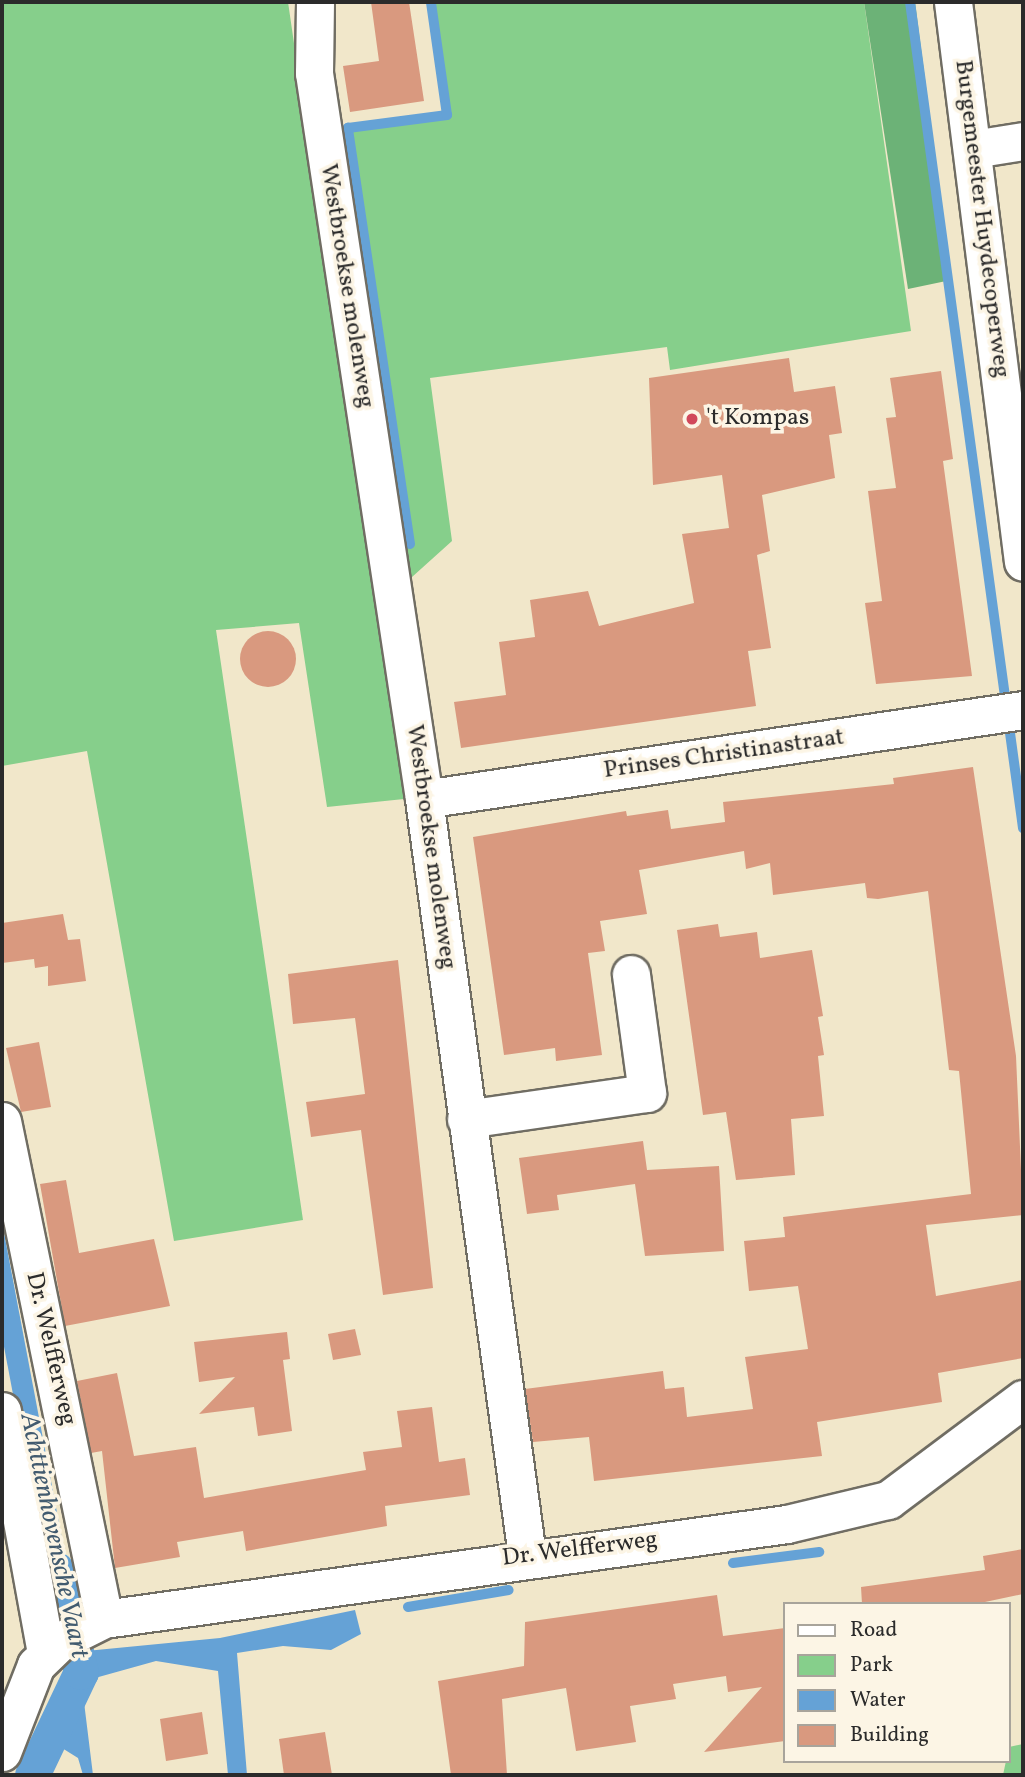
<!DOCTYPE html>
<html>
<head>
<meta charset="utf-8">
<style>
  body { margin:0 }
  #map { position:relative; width:1025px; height:1777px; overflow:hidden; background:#f1e7ca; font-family:Vollkorn,serif }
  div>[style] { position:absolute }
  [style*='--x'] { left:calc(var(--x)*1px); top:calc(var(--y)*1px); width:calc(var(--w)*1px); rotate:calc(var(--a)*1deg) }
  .green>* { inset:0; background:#86cf8b }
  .forest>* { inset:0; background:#6cb277 }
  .water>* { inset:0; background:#65a2d6 }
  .stream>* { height:10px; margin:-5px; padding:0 5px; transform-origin:5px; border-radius:5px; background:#65a2d6 }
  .canal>* { height:35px; margin:-17.5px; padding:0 17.5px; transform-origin:17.5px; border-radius:17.5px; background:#65a2d6 }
  .building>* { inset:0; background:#d9997f }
  .round { border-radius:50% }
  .roads { filter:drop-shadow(2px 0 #706d63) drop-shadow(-2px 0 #706d63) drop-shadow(0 2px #706d63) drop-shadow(0 -2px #706d63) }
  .minor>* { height:37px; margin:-18.5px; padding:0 18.5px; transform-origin:18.5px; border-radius:18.5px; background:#fff }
  .dots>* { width:19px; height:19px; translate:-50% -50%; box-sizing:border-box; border:4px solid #fcf5e5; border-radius:50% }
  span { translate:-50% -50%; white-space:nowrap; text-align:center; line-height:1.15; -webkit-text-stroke:7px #fcf5e5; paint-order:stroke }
  .street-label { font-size:24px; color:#2b2b2b }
  .poi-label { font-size:24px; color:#2b2b2b }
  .left { translate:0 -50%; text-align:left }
  .water-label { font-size:26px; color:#425b6f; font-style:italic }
  .frame { position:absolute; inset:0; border:4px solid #2b2b2b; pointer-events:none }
  .legend { position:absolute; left:783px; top:1602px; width:228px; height:161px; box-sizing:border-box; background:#fcf5e5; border:2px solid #a8a49b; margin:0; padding:9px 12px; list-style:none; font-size:21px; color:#2b2b2b }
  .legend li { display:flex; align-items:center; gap:14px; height:35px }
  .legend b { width:35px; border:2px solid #a8a49b }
</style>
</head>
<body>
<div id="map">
  <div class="green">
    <div style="clip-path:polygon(2px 2px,288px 2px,404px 799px,327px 807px,299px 623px,216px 630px,303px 1220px,174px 1241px,87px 751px,2px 766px)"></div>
    <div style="clip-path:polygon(431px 2px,864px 2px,911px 331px,670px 370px,667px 347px,430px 378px,452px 541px,402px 586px,332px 131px,447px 114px)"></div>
    <div style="clip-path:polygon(1023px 1744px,1023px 1775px,1003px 1775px,1009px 1747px)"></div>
  </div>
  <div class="forest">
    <div style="clip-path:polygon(864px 2px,915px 2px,951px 280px,908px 289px)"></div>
  </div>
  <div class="water">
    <div style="clip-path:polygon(2px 1222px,76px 1613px,55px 1617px,2px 1336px)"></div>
    <div style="clip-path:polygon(355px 1610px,361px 1634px,331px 1650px,283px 1646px,237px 1653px,247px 1775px,228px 1775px,218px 1671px,156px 1661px,95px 1678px,89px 1686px,84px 1702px,93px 1775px,83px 1775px,78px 1758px,62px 1748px,41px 1775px,21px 1775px,47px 1729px,68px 1661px,86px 1651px,220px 1638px)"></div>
  </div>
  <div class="stream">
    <div style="--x:910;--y:2;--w:834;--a:82.21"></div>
    <div style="--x:410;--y:544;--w:421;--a:-98.5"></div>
    <div style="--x:348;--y:128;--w:100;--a:-7.5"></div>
    <div style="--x:447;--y:115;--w:114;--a:-98.1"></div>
    <div style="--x:733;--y:1563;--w:87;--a:-7.3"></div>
    <div style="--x:408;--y:1607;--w:102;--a:-9.6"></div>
  </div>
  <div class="canal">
    <div style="--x:32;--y:1775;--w:114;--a:-64.6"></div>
    <div style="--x:81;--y:1672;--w:106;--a:-103.6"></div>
  </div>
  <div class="building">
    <div style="clip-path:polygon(371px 2px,409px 2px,424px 101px,350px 112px,343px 66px,379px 61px)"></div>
    <div style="clip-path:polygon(789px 358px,794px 392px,835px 386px,842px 433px,829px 435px,835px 478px,762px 495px,770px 551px,757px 555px,771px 648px,748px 651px,756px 706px,461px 748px,454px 702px,506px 695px,499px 642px,535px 637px,530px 600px,588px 591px,599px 626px,694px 603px,682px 534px,729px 528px,722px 475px,653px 485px,649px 378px)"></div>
    <div style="clip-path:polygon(941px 371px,953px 459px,943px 461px,972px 676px,876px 684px,865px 603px,882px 601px,868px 491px,896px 488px,886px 418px,896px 417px,890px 378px)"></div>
    <div class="round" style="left:240px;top:631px;width:56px;height:56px"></div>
    <div style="clip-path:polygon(973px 767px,1016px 1056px,1023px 1215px,926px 1225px,936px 1296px,1023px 1280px,1023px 1358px,938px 1373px,942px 1402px,817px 1422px,822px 1456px,594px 1481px,589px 1437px,533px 1442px,525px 1389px,663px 1371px,665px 1389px,684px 1387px,687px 1417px,753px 1409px,745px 1357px,808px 1349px,798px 1286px,749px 1291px,744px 1241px,785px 1237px,783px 1217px,971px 1194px,959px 1071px,949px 1070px,928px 891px,878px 899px,867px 898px,865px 883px,773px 895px,770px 863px,746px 869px,744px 851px,639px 870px,647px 914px,600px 921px,605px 951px,588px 953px,602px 1055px,556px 1061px,555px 1048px,504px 1055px,473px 837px,626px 811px,627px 816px,668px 810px,671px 829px,725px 822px,723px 802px,894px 784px,893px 778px)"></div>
    <div style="clip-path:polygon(63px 914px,68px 940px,80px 939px,86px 981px,48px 986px,48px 966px,35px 968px,34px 959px,2px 963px,2px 923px)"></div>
    <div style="clip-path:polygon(718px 924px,720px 937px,757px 932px,760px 958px,812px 950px,823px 1016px,818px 1017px,824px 1055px,818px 1056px,824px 1116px,791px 1119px,795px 1175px,736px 1180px,726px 1112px,703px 1115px,677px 930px)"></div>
    <div style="clip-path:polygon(398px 960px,433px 1288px,383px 1295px,361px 1130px,311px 1137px,306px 1102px,365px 1094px,355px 1018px,293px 1024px,288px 974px)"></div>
    <div style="clip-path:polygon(39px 1042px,51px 1107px,21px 1112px,6px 1048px)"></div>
    <div style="clip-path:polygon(643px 1141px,647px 1170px,719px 1166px,724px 1251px,645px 1256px,635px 1184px,557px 1195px,559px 1210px,527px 1214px,519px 1158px)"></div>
    <div style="clip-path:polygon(66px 1180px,79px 1253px,154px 1239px,170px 1306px,65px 1326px,40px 1184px)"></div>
    <div style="clip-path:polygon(355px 1329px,361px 1355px,333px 1360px,328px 1334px)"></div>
    <div style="clip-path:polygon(287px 1332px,290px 1359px,283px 1360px,292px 1431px,258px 1436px,254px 1407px,199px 1414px,235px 1377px,199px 1382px,194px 1342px)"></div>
    <div style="clip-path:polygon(117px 1373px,134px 1456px,196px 1447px,204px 1498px,366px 1470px,363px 1452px,402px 1447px,397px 1411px,432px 1407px,439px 1462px,465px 1458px,470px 1495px,385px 1506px,387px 1526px,246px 1551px,243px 1531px,177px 1542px,180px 1557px,115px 1568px,102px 1451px,91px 1453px,77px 1381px)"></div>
    <div style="clip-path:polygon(1023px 1549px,1023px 1594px,985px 1602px,862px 1604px,861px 1587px,985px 1570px,983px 1556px)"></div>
    <div style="clip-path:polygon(717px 1595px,723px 1636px,785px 1628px,785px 1741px,704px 1752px,762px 1687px,728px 1692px,726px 1676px,673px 1684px,676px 1699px,630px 1706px,636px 1742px,576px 1751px,566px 1688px,502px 1699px,507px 1775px,451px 1775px,438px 1681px,524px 1666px,525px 1622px)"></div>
    <div style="clip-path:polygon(202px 1712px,208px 1754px,166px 1761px,160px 1719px)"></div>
    <div style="clip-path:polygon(325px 1732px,332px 1775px,284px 1775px,279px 1739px)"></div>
  </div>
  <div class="roads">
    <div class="minor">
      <div style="--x:315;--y:2;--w:71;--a:90.8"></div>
      <div style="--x:314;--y:73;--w:734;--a:81.38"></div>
      <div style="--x:424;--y:799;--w:764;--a:82.25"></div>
      <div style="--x:953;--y:2;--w:564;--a:82.87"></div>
      <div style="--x:973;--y:149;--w:51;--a:-9.1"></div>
      <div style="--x:424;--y:799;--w:606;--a:-8.45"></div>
      <div style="--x:466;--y:1119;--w:183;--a:-8.2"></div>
      <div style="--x:647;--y:1093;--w:120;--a:-97.7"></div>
      <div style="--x:2;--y:1121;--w:508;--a:78.42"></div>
      <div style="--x:2;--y:1411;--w:247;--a:79.7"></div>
      <div style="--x:2;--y:1752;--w:93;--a:-68.7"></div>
      <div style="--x:36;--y:1665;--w:36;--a:-44"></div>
      <div style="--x:62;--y:1640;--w:47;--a:-26.6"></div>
      <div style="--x:104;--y:1619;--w:690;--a:-7.92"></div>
      <div style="--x:787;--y:1524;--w:104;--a:-13.4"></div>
      <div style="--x:888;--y:1500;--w:169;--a:-36.8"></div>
    </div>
  </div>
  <div class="dots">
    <div style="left:692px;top:419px;background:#d1495b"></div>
  </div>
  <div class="street-label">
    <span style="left:981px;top:219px;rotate:83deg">Burgemeester Huydecoperweg</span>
    <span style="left:346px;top:286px;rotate:81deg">Westbroekse molenweg</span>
    <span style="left:724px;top:755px;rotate:-8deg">Prinses Christinastraat</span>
    <span style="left:430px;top:847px;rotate:82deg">Westbroekse molenweg</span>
    <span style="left:50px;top:1349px;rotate:77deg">Dr. Welfferweg</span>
    <span style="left:580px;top:1550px;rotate:-7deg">Dr. Welfferweg</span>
  </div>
  <div class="poi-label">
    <span class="left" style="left:706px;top:419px">'t Kompas</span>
  </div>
  <div class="water-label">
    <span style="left:53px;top:1536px;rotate:78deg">Achttienhovensche Vaart</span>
  </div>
  <div class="frame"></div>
  <ul class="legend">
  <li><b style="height:9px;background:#fff"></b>Road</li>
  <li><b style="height:19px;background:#86cf8b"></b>Park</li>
  <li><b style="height:19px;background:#65a2d6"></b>Water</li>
  <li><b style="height:19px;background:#d9997f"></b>Building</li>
  </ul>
</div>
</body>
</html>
